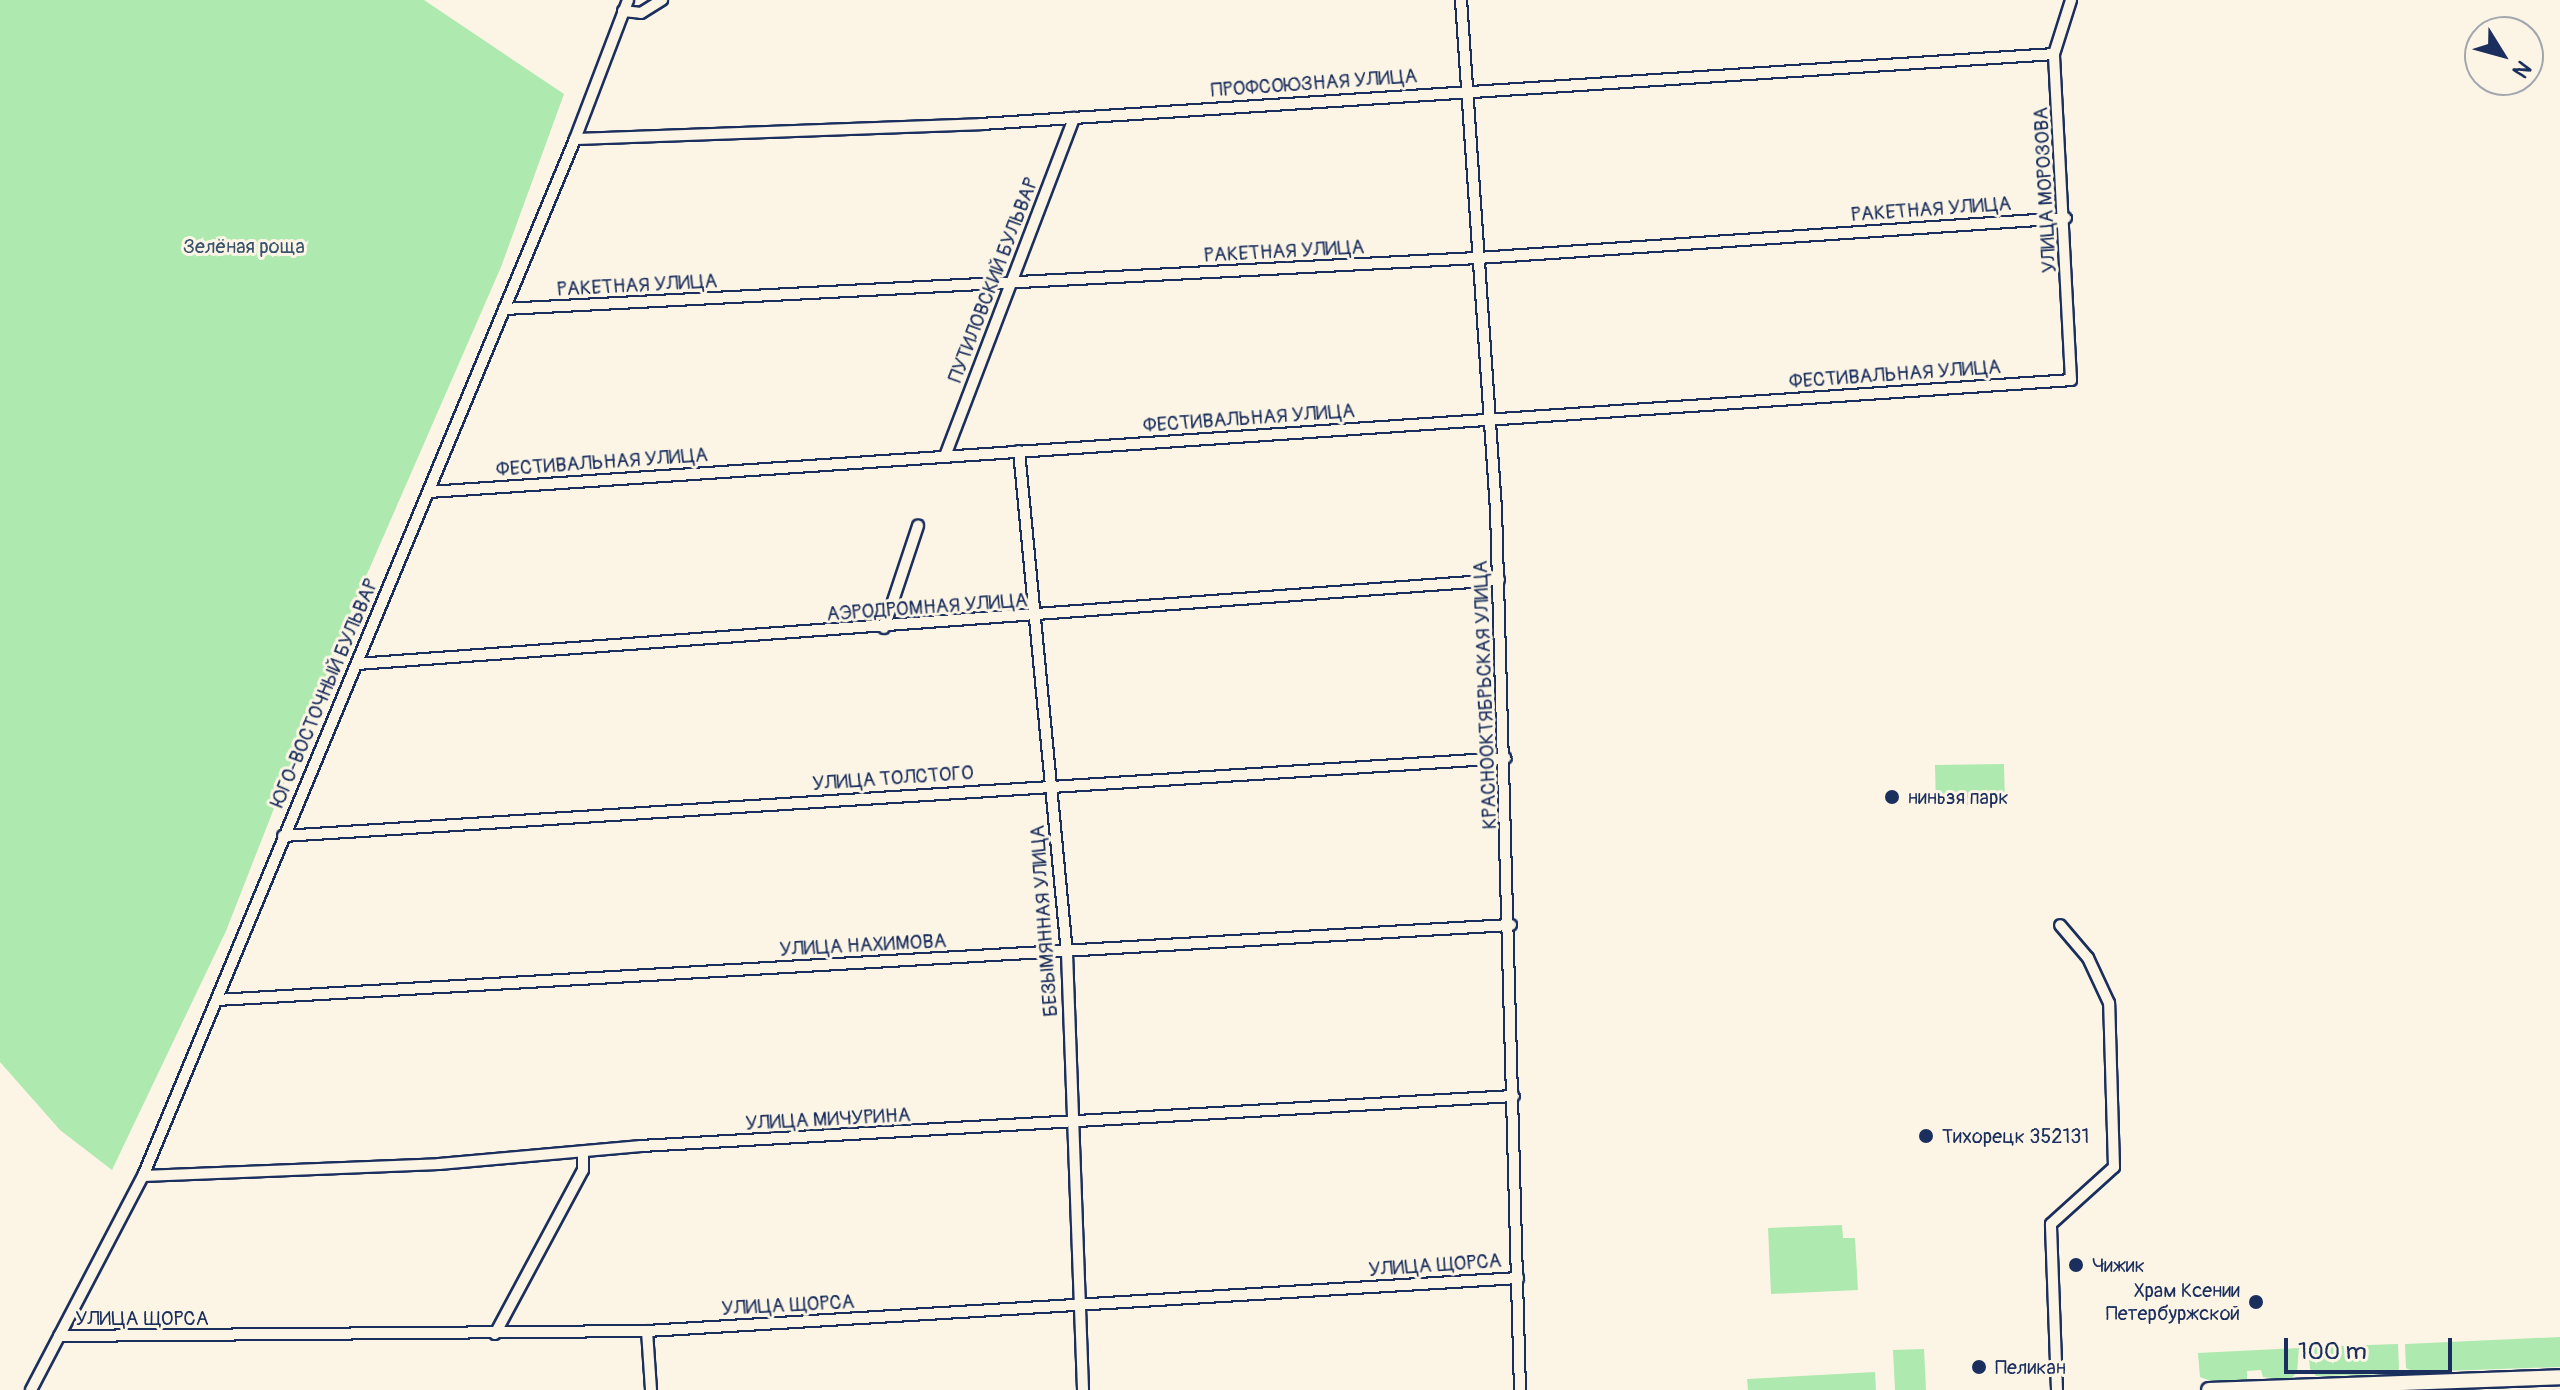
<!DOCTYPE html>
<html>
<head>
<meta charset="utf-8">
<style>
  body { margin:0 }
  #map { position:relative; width:2560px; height:1390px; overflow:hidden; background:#fcf5e5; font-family:Pangolin,sans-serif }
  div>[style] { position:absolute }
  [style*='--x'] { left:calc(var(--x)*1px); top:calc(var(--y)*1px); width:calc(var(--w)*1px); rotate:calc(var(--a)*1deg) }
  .green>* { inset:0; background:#aee9af }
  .roads { filter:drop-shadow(2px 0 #1b2f5e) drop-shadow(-2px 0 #1b2f5e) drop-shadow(0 2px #1b2f5e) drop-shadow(0 -2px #1b2f5e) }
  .street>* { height:10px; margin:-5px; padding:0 5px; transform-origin:5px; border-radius:5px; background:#fcf5e5 }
  .secondary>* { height:14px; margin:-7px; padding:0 7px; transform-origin:7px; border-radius:7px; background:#fcf5e5 }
  .dots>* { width:22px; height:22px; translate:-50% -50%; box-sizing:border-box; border:4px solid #fcf5e5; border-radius:50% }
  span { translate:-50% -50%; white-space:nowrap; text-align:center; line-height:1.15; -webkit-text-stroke:6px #fcf5e5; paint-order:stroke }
  .street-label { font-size:20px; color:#1b2f5e }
  .park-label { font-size:20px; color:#38546e }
  .poi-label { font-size:20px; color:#1b2f5e }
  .left { translate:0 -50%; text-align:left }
  .right { translate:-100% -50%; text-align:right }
  .north { position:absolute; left:2464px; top:16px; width:80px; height:80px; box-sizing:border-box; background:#fcf5e5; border:2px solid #a2a6af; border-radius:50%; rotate:127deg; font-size:22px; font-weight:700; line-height:32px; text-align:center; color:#1b2f5e }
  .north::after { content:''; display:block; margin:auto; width:28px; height:36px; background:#1b2f5e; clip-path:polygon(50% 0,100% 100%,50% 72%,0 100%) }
  .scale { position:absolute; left:2284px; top:1338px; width:168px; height:36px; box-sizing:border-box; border:4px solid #1b2f5e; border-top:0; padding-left:10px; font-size:24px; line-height:28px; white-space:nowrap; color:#1b2f5e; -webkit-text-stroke:6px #fcf5e5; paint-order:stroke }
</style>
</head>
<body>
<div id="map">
  <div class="green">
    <div style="clip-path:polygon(0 0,424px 0,564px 94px,501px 267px,354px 604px,226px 931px,112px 1170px,60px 1130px,0 1062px)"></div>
    <div style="clip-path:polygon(2004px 764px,2005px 804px,1936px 806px,1935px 765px)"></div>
    <div style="clip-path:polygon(1842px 1225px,1843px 1238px,1855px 1238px,1858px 1290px,1771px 1294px,1768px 1228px)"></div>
    <div style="clip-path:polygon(2560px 1337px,2560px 1367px,2414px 1372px,2406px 1368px,2405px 1344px)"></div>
    <div style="clip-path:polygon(2398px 1344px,2399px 1369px,2394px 1374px,2316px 1376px,2310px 1369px,2308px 1347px)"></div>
    <div style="clip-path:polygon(2299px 1348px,2297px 1372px,2290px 1380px,2263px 1377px,2261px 1370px,2247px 1371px,2247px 1380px,2222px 1385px,2200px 1377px,2198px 1353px)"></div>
    <div style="clip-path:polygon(1924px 1349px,1926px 1390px,1895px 1390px,1893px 1350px)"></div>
    <div style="clip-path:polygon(1875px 1372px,1876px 1390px,1748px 1390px,1747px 1379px)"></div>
  </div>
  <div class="roads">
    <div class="street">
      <div style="--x:1461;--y:0;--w:510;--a:86.07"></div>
      <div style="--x:1496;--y:509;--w:881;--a:88.44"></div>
      <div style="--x:623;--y:11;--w:18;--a:6"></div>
      <div style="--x:641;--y:13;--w:25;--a:-32"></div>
      <div style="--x:575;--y:139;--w:406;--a:-2.1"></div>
      <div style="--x:981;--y:124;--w:1075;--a:-3.73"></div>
      <div style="--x:504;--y:309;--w:975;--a:-3"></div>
      <div style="--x:1478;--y:258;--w:589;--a:-3.89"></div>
      <div style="--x:1019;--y:451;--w:504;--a:84.54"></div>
      <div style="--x:1067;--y:953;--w:437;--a:87.9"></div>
      <div style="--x:945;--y:456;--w:362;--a:-69.1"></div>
      <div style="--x:429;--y:492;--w:1646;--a:-3.9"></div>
      <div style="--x:2071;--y:380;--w:326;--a:-93"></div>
      <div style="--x:2054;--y:54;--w:57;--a:-72.5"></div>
      <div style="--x:884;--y:628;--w:108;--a:-71.6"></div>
      <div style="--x:357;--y:664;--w:1145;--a:-4.21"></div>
      <div style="--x:283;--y:836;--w:1225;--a:-3.65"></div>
      <div style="--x:217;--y:1000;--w:1296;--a:-3.32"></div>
      <div style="--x:143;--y:1176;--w:296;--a:-2.3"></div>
      <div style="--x:439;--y:1164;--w:203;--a:-5.1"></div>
      <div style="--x:641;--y:1146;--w:874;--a:-3.28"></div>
      <div style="--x:647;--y:1331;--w:59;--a:86.1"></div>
      <div style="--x:495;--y:1334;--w:186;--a:-61.8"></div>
      <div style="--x:583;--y:1170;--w:18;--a:-90"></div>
      <div style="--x:59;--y:1336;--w:588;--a:-0.49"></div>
      <div style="--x:647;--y:1331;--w:873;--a:-3.48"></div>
      <div style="--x:31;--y:1390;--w:242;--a:-62.4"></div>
      <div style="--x:143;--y:1176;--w:1123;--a:-67.38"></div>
      <div style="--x:575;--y:139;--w:149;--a:-69.1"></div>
      <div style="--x:2057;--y:1390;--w:166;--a:-92.1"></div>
      <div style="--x:2051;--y:1224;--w:85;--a:-42.1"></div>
      <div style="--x:2114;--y:1167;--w:164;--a:-91.7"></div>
      <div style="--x:2109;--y:1003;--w:50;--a:-115"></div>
      <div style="--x:2088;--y:958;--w:43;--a:-130.3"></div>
    </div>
    <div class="secondary">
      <div style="--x:2209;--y:1390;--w:351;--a:-2.1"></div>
    </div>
  </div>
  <div class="dots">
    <div style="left:1892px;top:797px;background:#1b2f5e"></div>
    <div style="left:1926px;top:1136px;background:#1b2f5e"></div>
    <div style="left:2076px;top:1265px;background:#1b2f5e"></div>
    <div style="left:2256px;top:1302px;background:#1b2f5e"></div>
    <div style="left:1979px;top:1367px;background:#1b2f5e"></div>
  </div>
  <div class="street-label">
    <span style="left:1314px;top:83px;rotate:-4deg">ПРОФСОЮЗНАЯ УЛИЦА</span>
    <span style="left:2045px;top:190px;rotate:-93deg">УЛИЦА МОРОЗОВА</span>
    <span style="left:1931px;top:209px;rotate:-4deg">РАКЕТНАЯ УЛИЦА</span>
    <span style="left:1284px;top:251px;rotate:-3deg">РАКЕТНАЯ УЛИЦА</span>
    <span style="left:993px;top:280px;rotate:-69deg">ПУТИЛОВСКИЙ БУЛЬВАР</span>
    <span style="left:637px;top:285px;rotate:-3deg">РАКЕТНАЯ УЛИЦА</span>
    <span style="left:1895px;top:374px;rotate:-4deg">ФЕСТИВАЛЬНАЯ УЛИЦА</span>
    <span style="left:1249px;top:418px;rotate:-4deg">ФЕСТИВАЛЬНАЯ УЛИЦА</span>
    <span style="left:602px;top:462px;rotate:-4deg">ФЕСТИВАЛЬНАЯ УЛИЦА</span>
    <span style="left:927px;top:607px;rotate:-4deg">АЭРОДРОМНАЯ УЛИЦА</span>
    <span style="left:324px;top:693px;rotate:-67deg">ЮГО-ВОСТОЧНЫЙ БУЛЬВАР</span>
    <span style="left:1485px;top:695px;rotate:-92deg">КРАСНООКТЯБРЬСКАЯ УЛИЦА</span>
    <span style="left:893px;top:778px;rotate:-4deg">УЛИЦА ТОЛСТОГО</span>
    <span style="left:1044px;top:921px;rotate:-94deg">БЕЗЫМЯННАЯ УЛИЦА</span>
    <span style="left:863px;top:945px;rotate:-3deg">УЛИЦА НАХИМОВА</span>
    <span style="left:828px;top:1119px;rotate:-3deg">УЛИЦА МИЧУРИНА</span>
    <span style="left:1435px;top:1265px;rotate:-4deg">УЛИЦА ЩОРСА</span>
    <span style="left:788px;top:1305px;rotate:-3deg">УЛИЦА ЩОРСА</span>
    <span style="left:142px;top:1318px">УЛИЦА ЩОРСА</span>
  </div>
  <div class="park-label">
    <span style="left:244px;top:246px">Зелёная роща</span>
  </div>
  <div class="poi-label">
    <span class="left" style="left:1908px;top:797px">ниньзя парк</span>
    <span class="left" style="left:1942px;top:1136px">Тихорецк 352131</span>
    <span class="left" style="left:2092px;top:1265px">Чижик</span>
    <span class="right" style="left:2240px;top:1302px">Храм Ксении<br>Петербуржской</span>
    <span class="left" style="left:1995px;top:1367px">Пеликан</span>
  </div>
  <div class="north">N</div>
  <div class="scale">100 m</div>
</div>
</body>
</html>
